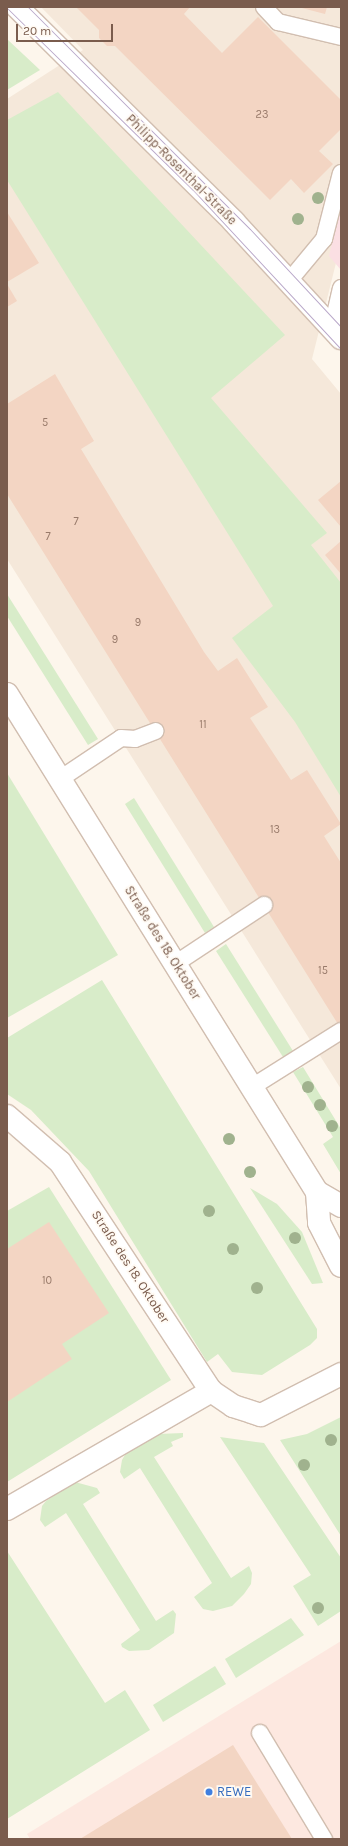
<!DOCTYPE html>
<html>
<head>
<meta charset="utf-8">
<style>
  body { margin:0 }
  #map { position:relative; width:348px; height:1846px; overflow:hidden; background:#fdf6ec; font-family:Karla,sans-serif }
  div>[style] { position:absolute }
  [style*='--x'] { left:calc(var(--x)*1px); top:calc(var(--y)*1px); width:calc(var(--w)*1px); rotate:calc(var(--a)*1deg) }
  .residential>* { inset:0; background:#f5e8da }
  .commercial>* { inset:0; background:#fde8e0 }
  .medical>* { inset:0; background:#fbdfe3 }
  .green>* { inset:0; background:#d8ecc9 }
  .building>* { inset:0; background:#f3d5c3 }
  .roads { filter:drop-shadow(1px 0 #d1beb0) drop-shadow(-1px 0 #d1beb0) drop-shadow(0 1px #d1beb0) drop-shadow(0 -1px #d1beb0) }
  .service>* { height:16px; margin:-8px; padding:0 8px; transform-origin:8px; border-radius:8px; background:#fff }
  .minor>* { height:22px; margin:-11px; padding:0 11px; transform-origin:11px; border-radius:11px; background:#fff }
  .secondary>* { height:22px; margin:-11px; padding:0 11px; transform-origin:11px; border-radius:11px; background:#fff }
  .tram>* { height:1px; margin:-0.5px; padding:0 0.5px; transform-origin:0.5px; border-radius:0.5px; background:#b9a8c9 }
  .trees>* { width:12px; height:12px; margin:-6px; border-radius:50%; background:#a0b28e }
  .dots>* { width:11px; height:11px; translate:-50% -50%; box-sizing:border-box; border:2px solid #fffaf3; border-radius:50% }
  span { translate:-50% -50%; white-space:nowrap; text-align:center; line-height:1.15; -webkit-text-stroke:3.5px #fffaf3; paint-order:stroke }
  .number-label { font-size:11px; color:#987a6a }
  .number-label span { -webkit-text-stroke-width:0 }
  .street-label { font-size:13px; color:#7a5c4d }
  .shop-label { font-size:13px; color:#366cbe }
  .left { translate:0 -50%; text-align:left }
  .frame { position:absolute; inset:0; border:8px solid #7a5c4d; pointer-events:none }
  .scale { position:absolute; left:16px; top:24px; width:97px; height:18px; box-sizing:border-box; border:2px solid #7a5c4d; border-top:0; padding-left:5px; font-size:12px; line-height:14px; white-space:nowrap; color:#7a5c4d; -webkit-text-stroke:3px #fffaf3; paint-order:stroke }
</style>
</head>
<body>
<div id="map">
  <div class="residential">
    <div style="clip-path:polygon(41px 7px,341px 7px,341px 243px,312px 359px,341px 394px,341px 1089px,7px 559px,7px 99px,83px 50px)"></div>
  </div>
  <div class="commercial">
    <div style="clip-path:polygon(341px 1641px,341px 1839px,30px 1839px,27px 1834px)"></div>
  </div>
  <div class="medical">
    <div style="clip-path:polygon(341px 205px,341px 270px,329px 256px)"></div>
  </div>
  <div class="green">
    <div style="clip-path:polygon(7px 39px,40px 70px,7px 90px)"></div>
    <div style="clip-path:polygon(58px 92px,285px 335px,211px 398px,327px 533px,311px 545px,341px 583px,341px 797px,295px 722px,232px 638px,273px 606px,7px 180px,7px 120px)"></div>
    <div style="clip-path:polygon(7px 594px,98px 739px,88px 745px,7px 616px)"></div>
    <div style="clip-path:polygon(7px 773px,118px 955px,7px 1018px)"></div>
    <div style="clip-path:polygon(134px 798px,214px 927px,205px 933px,125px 804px)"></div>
    <div style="clip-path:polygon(226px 944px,293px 1051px,283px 1057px,216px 951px)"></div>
    <div style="clip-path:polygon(102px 980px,317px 1329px,317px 1338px,310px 1345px,262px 1375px,232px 1372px,218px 1354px,207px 1362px,89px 1171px,31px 1110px,7px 1094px,7px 1038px)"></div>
    <div style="clip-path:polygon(303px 1067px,341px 1129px,341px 1174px,323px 1144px,333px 1137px,293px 1072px)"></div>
    <div style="clip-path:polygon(49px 1187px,171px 1380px,7px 1482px,7px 1211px)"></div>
    <div style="clip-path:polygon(250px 1188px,277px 1204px,302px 1232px,323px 1283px,312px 1284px)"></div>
    <div style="clip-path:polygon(341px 1417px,341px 1536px,280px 1440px,307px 1434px)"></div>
    <div style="clip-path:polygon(183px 1433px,183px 1437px,171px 1442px,173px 1446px,154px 1457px,231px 1578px,249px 1566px,252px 1573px,251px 1584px,244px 1594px,232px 1606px,213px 1611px,203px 1609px,194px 1597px,212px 1583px,140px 1468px,124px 1479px,120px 1472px,122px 1460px,129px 1448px,158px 1434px)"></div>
    <div style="clip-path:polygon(220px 1437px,264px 1443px,341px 1558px,341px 1611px,318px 1626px,293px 1586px,311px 1575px)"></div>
    <div style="clip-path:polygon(75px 1482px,97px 1488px,100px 1493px,83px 1504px,156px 1621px,173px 1610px,176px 1614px,174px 1633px,149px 1650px,129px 1651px,122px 1647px,121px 1644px,140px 1630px,66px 1513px,45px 1527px,40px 1520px,42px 1506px,46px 1501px)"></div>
    <div style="clip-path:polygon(7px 1551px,105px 1703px,125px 1690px,150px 1730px,7px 1819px)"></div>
    <div style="clip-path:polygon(291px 1618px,304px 1635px,236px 1678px,225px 1659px)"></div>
    <div style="clip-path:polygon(215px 1666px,226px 1684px,163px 1722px,153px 1705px)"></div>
  </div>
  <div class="building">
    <div style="clip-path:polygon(76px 7px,190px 7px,184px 14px,222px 53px,258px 17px,341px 100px,341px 129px,319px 151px,333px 164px,304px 193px,291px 179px,270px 200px,115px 46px,107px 46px,99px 38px,99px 30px)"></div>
    <div style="clip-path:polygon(298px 7px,327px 7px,325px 14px)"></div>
    <div style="clip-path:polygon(7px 212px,39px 263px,7px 282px)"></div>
    <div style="clip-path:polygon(7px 284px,17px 301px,7px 307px)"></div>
    <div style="clip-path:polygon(55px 374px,94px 441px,81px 449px,204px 652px,218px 671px,237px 658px,268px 707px,250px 718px,291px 780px,307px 770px,341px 824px,324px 836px,341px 863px,341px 1029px,7px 494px,7px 404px)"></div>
    <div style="clip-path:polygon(341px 481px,341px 527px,318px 500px)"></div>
    <div style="clip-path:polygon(341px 541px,341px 574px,325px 555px)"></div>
    <div style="clip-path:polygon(49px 1222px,109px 1313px,62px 1344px,72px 1359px,7px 1402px,7px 1249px)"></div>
    <div style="clip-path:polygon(233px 1745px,292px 1839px,80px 1839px)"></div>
  </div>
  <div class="roads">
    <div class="service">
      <div style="--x:264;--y:7;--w:21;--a:47"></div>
      <div style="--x:278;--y:22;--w:65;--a:13.4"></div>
      <div style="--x:289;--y:281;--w:55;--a:-50.2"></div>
      <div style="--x:324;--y:239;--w:68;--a:-75.6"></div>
      <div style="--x:332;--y:327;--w:40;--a:-77"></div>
      <div style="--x:60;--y:779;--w:73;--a:-33.9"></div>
      <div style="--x:121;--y:738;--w:14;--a:4"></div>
      <div style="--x:135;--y:739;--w:22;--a:-21"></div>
      <div style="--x:175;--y:964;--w:107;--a:-33.5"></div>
      <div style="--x:252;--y:1087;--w:105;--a:-32.2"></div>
      <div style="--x:260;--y:1733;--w:124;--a:58.9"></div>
    </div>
    <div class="minor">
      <div style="--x:17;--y:7;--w:305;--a:44.7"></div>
      <div style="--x:234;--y:222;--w:158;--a:47.3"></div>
      <div style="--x:7;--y:1116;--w:70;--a:41"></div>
      <div style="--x:60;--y:1162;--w:274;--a:56.6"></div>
      <div style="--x:211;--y:1391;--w:27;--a:34"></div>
      <div style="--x:233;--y:1406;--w:29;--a:18"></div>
      <div style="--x:261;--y:1415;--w:90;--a:-27.1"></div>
      <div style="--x:7;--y:1509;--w:236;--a:-30"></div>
    </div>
    <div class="secondary">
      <div style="--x:7;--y:694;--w:587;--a:58.1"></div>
      <div style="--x:317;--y:1192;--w:31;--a:86"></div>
      <div style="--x:319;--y:1223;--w:48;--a:62.9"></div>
      <div style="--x:317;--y:1192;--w:28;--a:30"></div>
    </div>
  </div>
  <div class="tram">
    <div style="--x:28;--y:7;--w:314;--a:45"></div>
    <div style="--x:250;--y:229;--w:134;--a:47.1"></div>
    <div style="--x:7;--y:8;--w:260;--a:44.4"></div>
    <div style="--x:193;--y:190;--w:217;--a:47.1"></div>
  </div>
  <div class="trees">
    <div style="left:318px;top:198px"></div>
    <div style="left:298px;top:219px"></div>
    <div style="left:308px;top:1087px"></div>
    <div style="left:320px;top:1105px"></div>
    <div style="left:332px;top:1126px"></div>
    <div style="left:229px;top:1139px"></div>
    <div style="left:250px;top:1172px"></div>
    <div style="left:209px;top:1211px"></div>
    <div style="left:295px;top:1238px"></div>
    <div style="left:233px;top:1249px"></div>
    <div style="left:257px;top:1288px"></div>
    <div style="left:331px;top:1440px"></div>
    <div style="left:304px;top:1465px"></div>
    <div style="left:318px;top:1608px"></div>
  </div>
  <div class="dots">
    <div style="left:209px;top:1792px;background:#3f7fe0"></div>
  </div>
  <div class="number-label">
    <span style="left:262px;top:115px">23</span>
    <span style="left:45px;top:423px">5</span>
    <span style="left:76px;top:522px">7</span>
    <span style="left:48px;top:537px">7</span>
    <span style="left:138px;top:623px">9</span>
    <span style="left:115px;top:640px">9</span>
    <span style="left:203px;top:725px">11</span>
    <span style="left:275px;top:830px">13</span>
    <span style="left:323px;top:971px">15</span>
    <span style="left:47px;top:1281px">10</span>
  </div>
  <div class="street-label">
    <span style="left:181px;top:170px;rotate:45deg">Philipp-Rosenthal-Straße</span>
    <span style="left:162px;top:943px;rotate:58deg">Straße des 18. Oktober</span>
    <span style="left:130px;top:1267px;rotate:57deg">Straße des 18. Oktober</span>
  </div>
  <div class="shop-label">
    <span class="left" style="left:217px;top:1792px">REWE</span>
  </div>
  <div class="frame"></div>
  <div class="scale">20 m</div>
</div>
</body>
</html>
